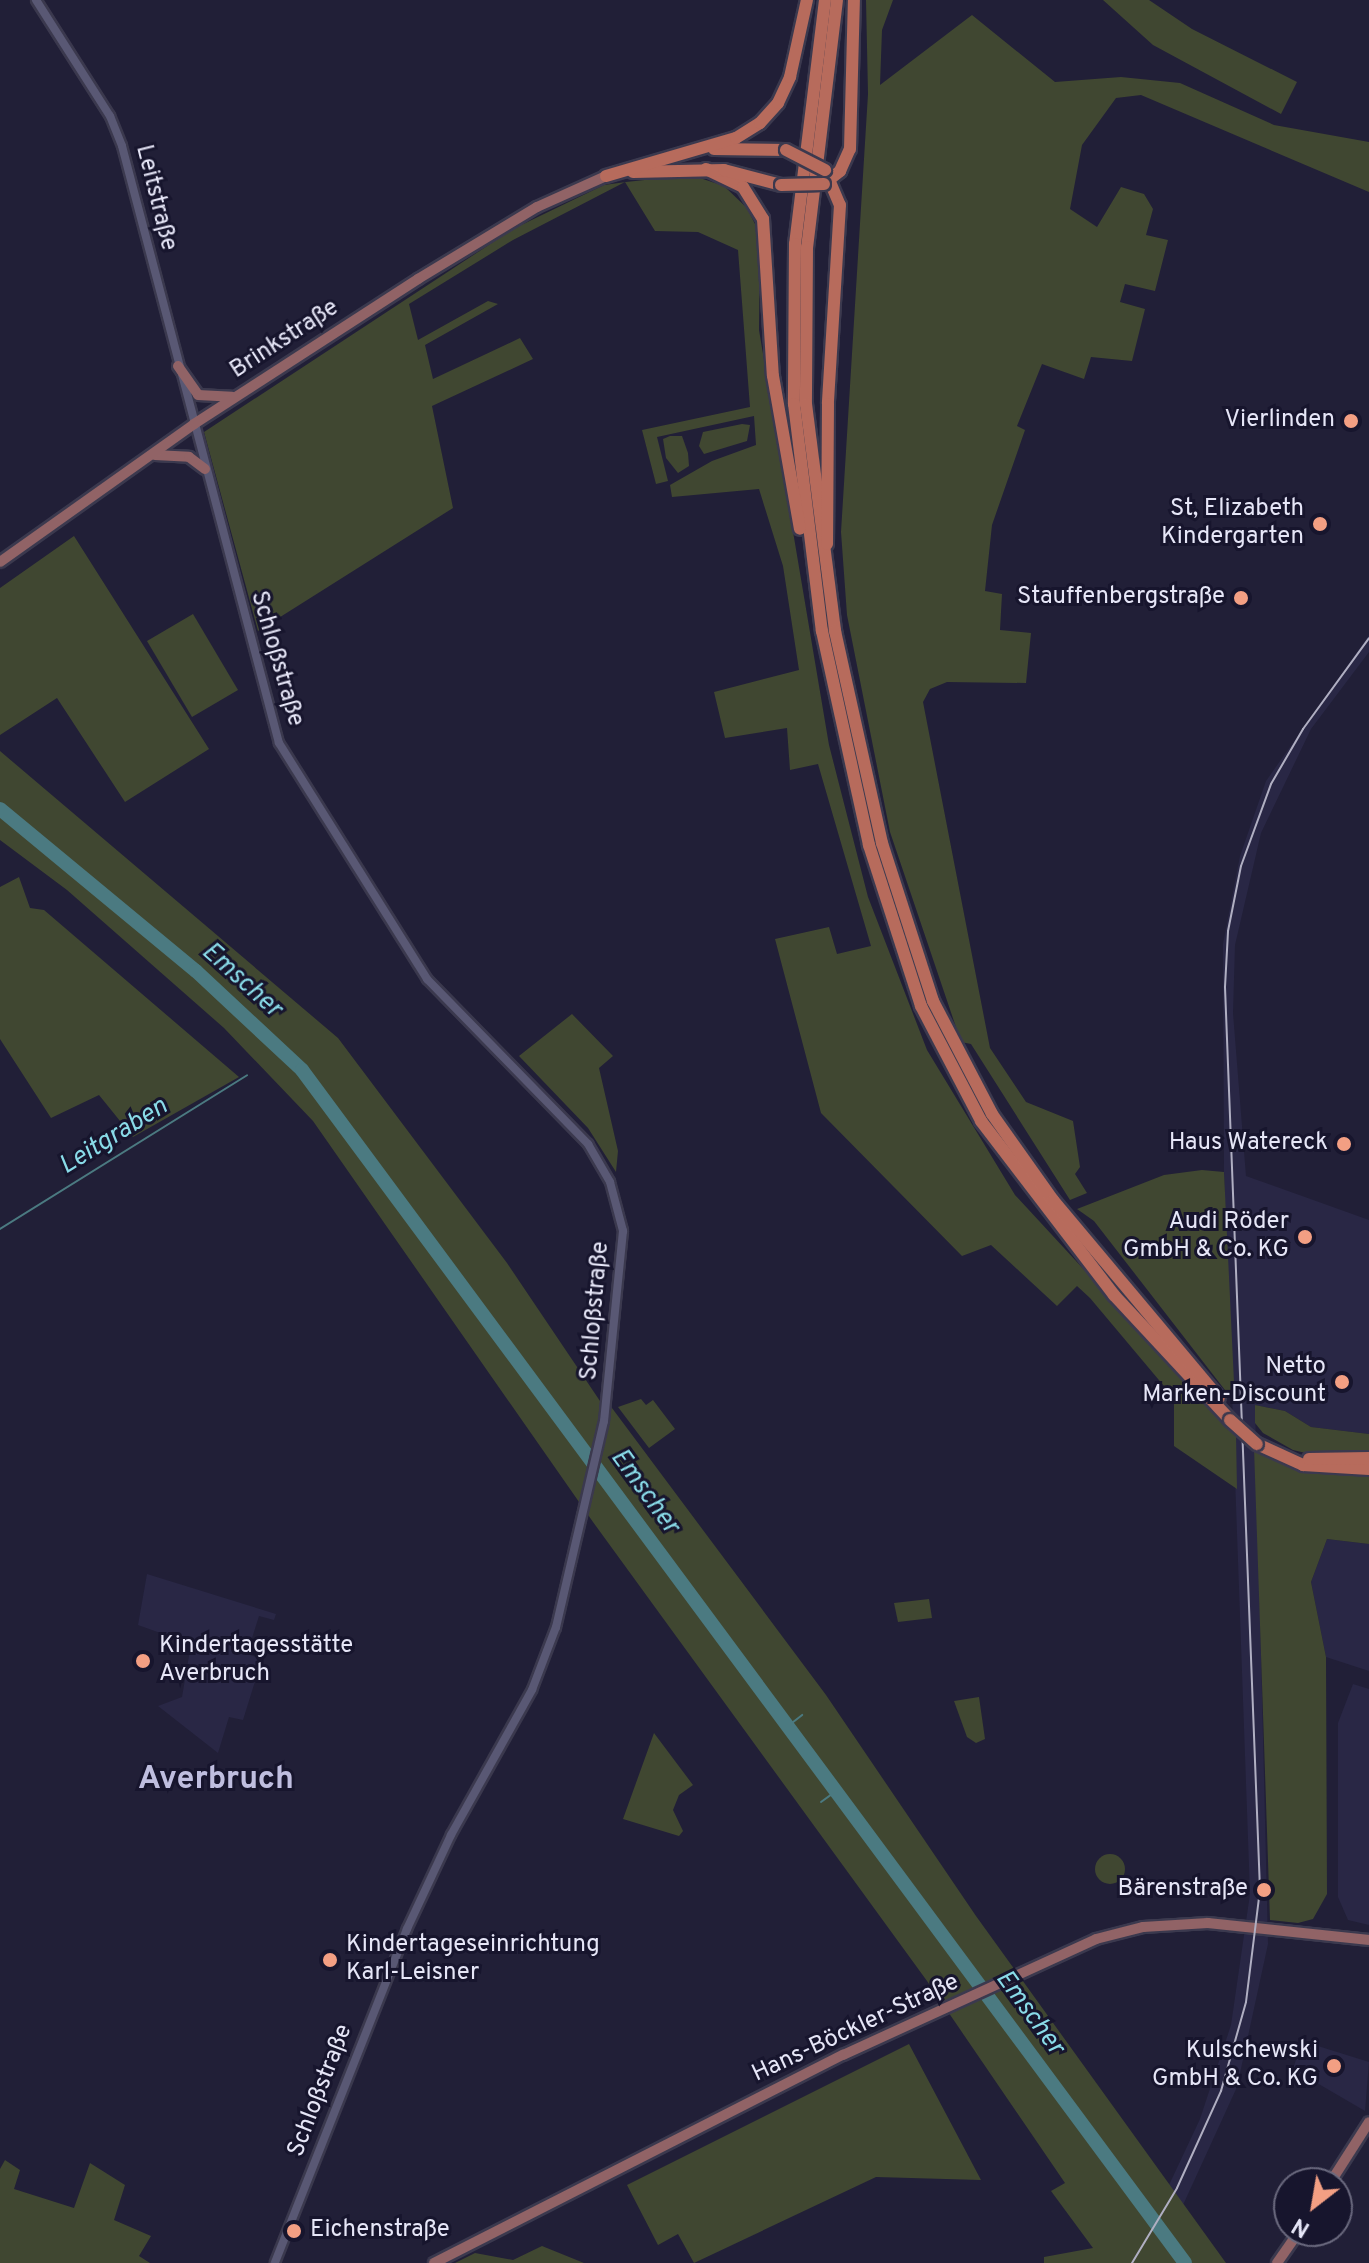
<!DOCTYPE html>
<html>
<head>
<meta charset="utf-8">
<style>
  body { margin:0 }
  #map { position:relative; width:1369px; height:2263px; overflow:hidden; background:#211f37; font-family:Overpass,sans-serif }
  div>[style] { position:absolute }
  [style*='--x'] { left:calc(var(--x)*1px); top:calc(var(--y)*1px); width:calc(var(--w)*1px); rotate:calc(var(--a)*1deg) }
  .built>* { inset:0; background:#292745 }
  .green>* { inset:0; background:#404731 }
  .round { border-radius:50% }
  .stream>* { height:2px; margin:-1px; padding:0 1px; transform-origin:1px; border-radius:1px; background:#4b7a81 }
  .river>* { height:14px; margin:-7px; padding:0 7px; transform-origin:7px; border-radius:7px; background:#4b7a81 }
  .roads { filter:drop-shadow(2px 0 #3b394e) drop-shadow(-2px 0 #3b394e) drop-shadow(0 2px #3b394e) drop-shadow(0 -2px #3b394e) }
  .minor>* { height:8px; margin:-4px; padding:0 4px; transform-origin:4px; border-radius:4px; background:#595874 }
  .major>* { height:10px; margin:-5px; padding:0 5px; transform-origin:5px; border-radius:5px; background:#916366 }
  .highway>* { height:12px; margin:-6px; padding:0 6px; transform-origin:6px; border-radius:6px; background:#b76b5c }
  .tram>* { height:2px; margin:-1px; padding:0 1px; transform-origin:1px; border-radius:1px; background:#b0afc2 }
  .bridges { filter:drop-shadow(2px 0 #3b394e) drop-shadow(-2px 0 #3b394e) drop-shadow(0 2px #3b394e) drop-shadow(0 -2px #3b394e) }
  .highway-bridge>* { height:12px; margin:-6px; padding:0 6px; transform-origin:6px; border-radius:6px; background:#b76b5c }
  .dots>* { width:22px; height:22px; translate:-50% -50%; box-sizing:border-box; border:4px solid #17152d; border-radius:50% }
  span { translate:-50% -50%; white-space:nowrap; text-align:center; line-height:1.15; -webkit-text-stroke:6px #17152d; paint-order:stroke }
  .street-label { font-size:24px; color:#e6e6f7 }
  .poi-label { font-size:24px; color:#e6e6f7 }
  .right { translate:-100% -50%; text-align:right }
  .left { translate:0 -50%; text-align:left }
  .water-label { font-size:26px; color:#89dbe8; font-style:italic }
  .district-label { font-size:32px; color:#bfbedf; font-weight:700 }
  .north { position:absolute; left:1273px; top:2167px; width:80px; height:80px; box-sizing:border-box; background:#17152d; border:2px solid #6a697e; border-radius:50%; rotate:211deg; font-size:22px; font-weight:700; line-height:32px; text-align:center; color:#e6e6f7 }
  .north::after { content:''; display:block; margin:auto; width:28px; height:36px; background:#f39f83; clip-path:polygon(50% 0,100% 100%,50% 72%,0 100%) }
</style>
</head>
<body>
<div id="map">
  <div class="built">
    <div style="clip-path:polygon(1369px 635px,1369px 652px,1311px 729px,1261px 833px,1235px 945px,1233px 1013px,1246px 1176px,1369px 1220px,1369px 1434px,1311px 1427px,1285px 1411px,1255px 1405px,1268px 1944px,1237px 2087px,1183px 2205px,1169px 2185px,1200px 2119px,1231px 2025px,1250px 1894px,1224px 1172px,1223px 944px,1240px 856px,1266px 781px)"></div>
    <div style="clip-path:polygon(1327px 1539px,1369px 1544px,1369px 1671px,1326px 1657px,1311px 1582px)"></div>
    <div style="clip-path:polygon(147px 1574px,276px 1614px,274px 1620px,259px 1616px,247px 1654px,262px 1659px,243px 1720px,229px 1717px,218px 1753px,158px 1706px,182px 1697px,191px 1644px,138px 1625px)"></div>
    <div style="clip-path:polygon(1353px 1684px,1369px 1689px,1369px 1925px,1348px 1920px,1338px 1897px,1338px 1723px)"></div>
    <div style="clip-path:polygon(1302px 2041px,1369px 2062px,1365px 2111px,1293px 2069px)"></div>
  </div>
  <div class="green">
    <div style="clip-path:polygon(866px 0,893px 0,882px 30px,880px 85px,972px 15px,1055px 82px,1121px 77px,1180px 83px,1274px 125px,1369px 142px,1369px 192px,1141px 95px,1116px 98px,1082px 145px,1070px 209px,1097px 227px,1121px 187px,1144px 194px,1153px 209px,1146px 235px,1168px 240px,1155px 291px,1125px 284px,1120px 302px,1145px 309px,1132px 361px,1091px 357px,1084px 379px,1042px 364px,1017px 426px,1025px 430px,992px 525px,985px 591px,1002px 594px,1000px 630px,1031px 633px,1026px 683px,947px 682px,930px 689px,923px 702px,990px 1048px,1026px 1102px,1073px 1121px,1080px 1167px,1075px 1174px,1087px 1193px,1070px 1200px,971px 1044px,961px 1042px,890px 832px,847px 615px,841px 532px,868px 94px)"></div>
    <div style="clip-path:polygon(1103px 0,1149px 0,1192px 29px,1297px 82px,1281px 114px,1153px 45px)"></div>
    <div style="clip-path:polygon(691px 175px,724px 186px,747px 208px,760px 234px,759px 330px,829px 745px,868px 897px,927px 1050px,1015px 1195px,1236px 1434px,1237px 1489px,1174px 1446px,1174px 1398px,1090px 1298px,1077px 1286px,1057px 1306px,991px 1245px,962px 1256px,821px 1113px,775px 939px,829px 927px,837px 954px,871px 946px,818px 764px,790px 770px,787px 728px,725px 738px,714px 692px,799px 670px,783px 566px,759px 489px,672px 497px,670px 485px,712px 461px,756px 445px,754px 416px,657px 437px,668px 481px,656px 484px,642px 430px,750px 407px,738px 250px,698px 232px,655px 231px,625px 182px,513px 240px,409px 304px,418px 340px,488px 301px,498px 304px,425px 345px,433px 379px,520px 338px,533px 359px,432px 406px,453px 508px,258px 631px,204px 432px,513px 229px,604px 185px,626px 182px)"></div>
    <div style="clip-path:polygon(742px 424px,750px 425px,747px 441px,704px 454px,699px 446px,703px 432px)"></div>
    <div style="clip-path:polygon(670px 436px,682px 436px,688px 453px,689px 466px,678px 473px,666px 458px,663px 439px)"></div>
    <div style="clip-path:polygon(74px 536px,209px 749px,125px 802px,57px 698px,0 735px,0 588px)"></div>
    <div style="clip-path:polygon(193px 614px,238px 690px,192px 717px,147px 641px)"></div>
    <div style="clip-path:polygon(0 751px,338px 1038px,507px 1263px,600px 1401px,609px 1404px,826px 1695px,976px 1916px,1226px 2263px,1044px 2263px,1044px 2257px,1093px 2248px,1051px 2191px,1065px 2183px,927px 1981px,593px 1522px,313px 1121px,224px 1028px,67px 890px,0 840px)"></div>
    <div style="clip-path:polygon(19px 877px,30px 908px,44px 910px,239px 1077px,133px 1137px,99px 1095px,51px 1118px,0 1039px,0 887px)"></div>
    <div style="clip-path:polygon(572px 1014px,613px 1056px,599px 1068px,618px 1151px,616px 1172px,588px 1128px,519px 1056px)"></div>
    <div style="clip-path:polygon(1202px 1170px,1224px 1172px,1235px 1403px,1094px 1221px,1077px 1209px,1164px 1175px)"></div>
    <div style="clip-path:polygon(641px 1399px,646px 1405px,653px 1400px,675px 1429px,649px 1448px,618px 1407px)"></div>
    <div style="clip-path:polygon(1255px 1405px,1285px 1411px,1311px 1427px,1369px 1434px,1369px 1454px,1314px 1455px,1293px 1450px,1263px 1433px,1255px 1423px)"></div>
    <div style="clip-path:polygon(1254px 1448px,1300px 1470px,1369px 1476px,1369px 1544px,1327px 1539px,1311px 1582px,1326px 1657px,1327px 1894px,1313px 1919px,1298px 1923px,1270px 1920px)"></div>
    <div style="clip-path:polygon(929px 1599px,932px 1618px,898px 1622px,894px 1603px)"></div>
    <div style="clip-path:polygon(979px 1697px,985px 1739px,976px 1743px,967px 1737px,954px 1701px)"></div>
    <div style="clip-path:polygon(654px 1733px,693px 1785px,679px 1795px,673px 1810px,683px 1831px,679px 1836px,623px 1819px)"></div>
    <div class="round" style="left:1095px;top:1854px;width:30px;height:30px"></div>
    <div style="clip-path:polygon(909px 2044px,981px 2180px,876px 2177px,694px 2263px,678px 2234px,658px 2245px,627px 2185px)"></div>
    <div style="clip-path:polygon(5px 2160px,20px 2170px,14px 2189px,74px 2208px,90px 2163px,125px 2185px,114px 2220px,151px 2236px,139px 2256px,150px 2263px,0 2263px,0 2169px)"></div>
    <div style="clip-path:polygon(542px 2246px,584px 2263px,455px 2263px,475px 2253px,513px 2260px)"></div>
  </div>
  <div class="stream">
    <div style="--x:0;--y:1229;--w:291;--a:-31.9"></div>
    <div style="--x:788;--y:1726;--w:18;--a:-38"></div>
    <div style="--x:821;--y:1802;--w:19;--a:-36"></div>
  </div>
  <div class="river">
    <div style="--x:0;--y:809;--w:254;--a:39.6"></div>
    <div style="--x:196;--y:971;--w:145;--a:43"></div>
    <div style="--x:302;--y:1070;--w:1484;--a:53.49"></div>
  </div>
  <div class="roads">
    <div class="minor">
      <div style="--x:36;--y:0;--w:138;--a:57.5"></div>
      <div style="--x:110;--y:116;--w:32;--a:68"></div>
      <div style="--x:122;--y:146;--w:617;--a:75.27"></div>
      <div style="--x:279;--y:743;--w:279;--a:57.9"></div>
      <div style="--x:427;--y:979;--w:231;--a:45.7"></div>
      <div style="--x:588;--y:1144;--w:44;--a:59.9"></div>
      <div style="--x:610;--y:1182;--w:51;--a:75.1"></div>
      <div style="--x:623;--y:1231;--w:191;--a:95.7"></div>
      <div style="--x:604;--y:1421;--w:212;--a:103.1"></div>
      <div style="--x:556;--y:1627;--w:67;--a:110.9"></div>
      <div style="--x:532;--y:1690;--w:166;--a:119.2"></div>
      <div style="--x:451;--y:1835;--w:104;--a:115.1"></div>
      <div style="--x:407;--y:1929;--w:359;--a:111.6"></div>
    </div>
    <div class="major">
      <div style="--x:178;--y:366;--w:35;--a:55"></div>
      <div style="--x:198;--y:395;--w:34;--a:3"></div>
      <div style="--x:155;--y:455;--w:34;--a:3"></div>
      <div style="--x:189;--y:457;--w:20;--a:37"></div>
      <div style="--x:0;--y:562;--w:238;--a:-35.4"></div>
      <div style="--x:194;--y:424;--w:267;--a:-32.9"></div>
      <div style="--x:418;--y:279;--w:139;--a:-31.2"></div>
      <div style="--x:537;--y:207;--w:76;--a:-24.2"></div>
      <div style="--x:1330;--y:2183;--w:72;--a:-57.4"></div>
      <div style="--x:434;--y:2263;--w:459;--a:-27"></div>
      <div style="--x:843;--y:2055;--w:278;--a:-24.6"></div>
      <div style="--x:1096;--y:1939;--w:49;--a:-14.3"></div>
      <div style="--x:1143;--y:1927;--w:65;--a:-3.5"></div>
      <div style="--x:1208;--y:1923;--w:162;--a:6"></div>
      <div style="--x:1277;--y:2263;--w:39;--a:-55"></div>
    </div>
    <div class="highway">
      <div style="--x:825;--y:0;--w:246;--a:97"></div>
      <div style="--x:795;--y:244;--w:160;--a:90.4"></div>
      <div style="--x:794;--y:404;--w:229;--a:83"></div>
      <div style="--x:822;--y:631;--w:219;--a:77.6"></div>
      <div style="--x:869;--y:845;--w:169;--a:72.1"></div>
      <div style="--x:921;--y:1006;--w:130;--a:62.4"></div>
      <div style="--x:981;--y:1121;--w:219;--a:52.6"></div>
      <div style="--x:1114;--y:1295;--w:171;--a:47.1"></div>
      <div style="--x:837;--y:0;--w:249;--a:96.9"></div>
      <div style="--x:807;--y:247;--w:157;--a:90.4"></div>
      <div style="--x:806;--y:404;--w:229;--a:82.7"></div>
      <div style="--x:835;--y:631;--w:217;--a:77.5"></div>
      <div style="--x:882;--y:843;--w:166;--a:72.1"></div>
      <div style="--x:933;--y:1001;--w:127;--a:62.4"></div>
      <div style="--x:992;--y:1114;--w:105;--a:54.7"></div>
      <div style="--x:1053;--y:1200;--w:258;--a:50"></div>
      <div style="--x:714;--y:149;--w:72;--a:0.8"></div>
      <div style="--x:706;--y:169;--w:41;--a:25.9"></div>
      <div style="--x:743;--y:187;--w:38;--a:58"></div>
      <div style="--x:763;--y:219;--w:157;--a:86.4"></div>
      <div style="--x:773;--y:376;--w:155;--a:80"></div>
      <div style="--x:825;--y:170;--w:38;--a:67"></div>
      <div style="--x:840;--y:205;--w:199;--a:93.5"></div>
      <div style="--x:828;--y:404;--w:140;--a:90.4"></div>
      <div style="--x:633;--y:172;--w:91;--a:-1.3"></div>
      <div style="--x:724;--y:170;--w:59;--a:14.7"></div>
      <div style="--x:606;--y:176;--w:135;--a:-16.3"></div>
      <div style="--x:736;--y:138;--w:28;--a:-32"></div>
      <div style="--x:760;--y:123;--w:27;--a:-48"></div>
      <div style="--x:778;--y:103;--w:29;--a:-65"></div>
      <div style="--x:790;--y:77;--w:79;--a:-77.6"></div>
      <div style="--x:826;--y:182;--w:18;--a:-38"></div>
      <div style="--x:840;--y:171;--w:24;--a:-66"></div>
      <div style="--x:850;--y:149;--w:149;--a:-88.5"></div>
      <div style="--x:1257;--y:1444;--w:51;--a:24.5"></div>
      <div style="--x:1303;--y:1465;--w:66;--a:3.5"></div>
      <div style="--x:1309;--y:1459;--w:60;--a:-1"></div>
    </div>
  </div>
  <div class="tram">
    <div style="--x:1132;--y:2263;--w:87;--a:-59"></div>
    <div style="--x:1177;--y:2188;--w:107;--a:-65.6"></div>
    <div style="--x:1221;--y:2091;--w:92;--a:-74.3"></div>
    <div style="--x:1246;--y:2002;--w:113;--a:-82.9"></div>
    <div style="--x:1260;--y:1890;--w:904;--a:-92.22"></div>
    <div style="--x:1225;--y:987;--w:56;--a:-86.9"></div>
    <div style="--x:1228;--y:931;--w:66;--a:-78.7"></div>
    <div style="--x:1241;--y:866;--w:87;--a:-69.9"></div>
    <div style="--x:1271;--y:784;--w:64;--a:-59.8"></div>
    <div style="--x:1303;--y:729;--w:112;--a:-54"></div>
  </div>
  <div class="bridges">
    <div class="highway-bridge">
      <div style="--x:786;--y:150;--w:44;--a:27.1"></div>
      <div style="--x:781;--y:185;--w:43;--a:-1.3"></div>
      <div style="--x:1230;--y:1420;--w:36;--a:42"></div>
    </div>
  </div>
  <div class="dots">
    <div style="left:1351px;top:421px;background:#f39f83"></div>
    <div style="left:1320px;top:524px;background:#f39f83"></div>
    <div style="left:1241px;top:598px;background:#f39f83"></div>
    <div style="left:1344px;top:1144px;background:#f39f83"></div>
    <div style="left:1305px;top:1237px;background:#f39f83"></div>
    <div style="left:1342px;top:1382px;background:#f39f83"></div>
    <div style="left:143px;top:1661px;background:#f39f83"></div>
    <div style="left:1264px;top:1890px;background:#f39f83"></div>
    <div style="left:330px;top:1960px;background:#f39f83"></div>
    <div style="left:1334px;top:2066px;background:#f39f83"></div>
    <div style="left:294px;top:2231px;background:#f39f83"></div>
  </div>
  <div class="street-label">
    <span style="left:155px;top:198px;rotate:76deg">Leitstraße</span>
    <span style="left:285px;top:340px;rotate:-33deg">Brinkstraße</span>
    <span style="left:276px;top:659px;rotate:74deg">Schloßstraße</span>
    <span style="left:596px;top:1311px;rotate:-85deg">Schloßstraße</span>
    <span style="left:856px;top:2029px;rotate:-25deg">Hans-Böckler-Straße</span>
    <span style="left:321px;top:2091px;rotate:-69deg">Schloßstraße</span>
  </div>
  <div class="poi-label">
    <span class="right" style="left:1335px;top:421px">Vierlinden</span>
    <span class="right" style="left:1304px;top:524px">St, Elizabeth<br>Kindergarten</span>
    <span class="right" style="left:1225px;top:598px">Stauffenbergstraße</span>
    <span class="right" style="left:1328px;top:1144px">Haus Watereck</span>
    <span class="right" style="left:1289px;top:1237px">Audi Röder<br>GmbH &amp; Co. KG</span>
    <span class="right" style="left:1326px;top:1382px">Netto<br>Marken-Discount</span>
    <span class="left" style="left:159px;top:1661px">Kindertagesstätte<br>Averbruch</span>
    <span class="right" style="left:1248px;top:1890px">Bärenstraße</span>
    <span class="left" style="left:346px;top:1960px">Kindertageseinrichtung<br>Karl-Leisner</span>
    <span class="right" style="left:1318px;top:2066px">Kulschewski<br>GmbH &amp; Co. KG</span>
    <span class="left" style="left:310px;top:2231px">Eichenstraße</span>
  </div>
  <div class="water-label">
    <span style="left:241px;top:981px;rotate:42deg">Emscher</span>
    <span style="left:114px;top:1137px;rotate:-32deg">Leitgraben</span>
    <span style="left:644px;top:1492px;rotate:54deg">Emscher</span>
    <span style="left:1029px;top:2013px;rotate:54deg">Emscher</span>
  </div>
  <div class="district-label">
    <span style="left:216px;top:1780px">Averbruch</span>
  </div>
  <div class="north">N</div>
</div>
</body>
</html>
